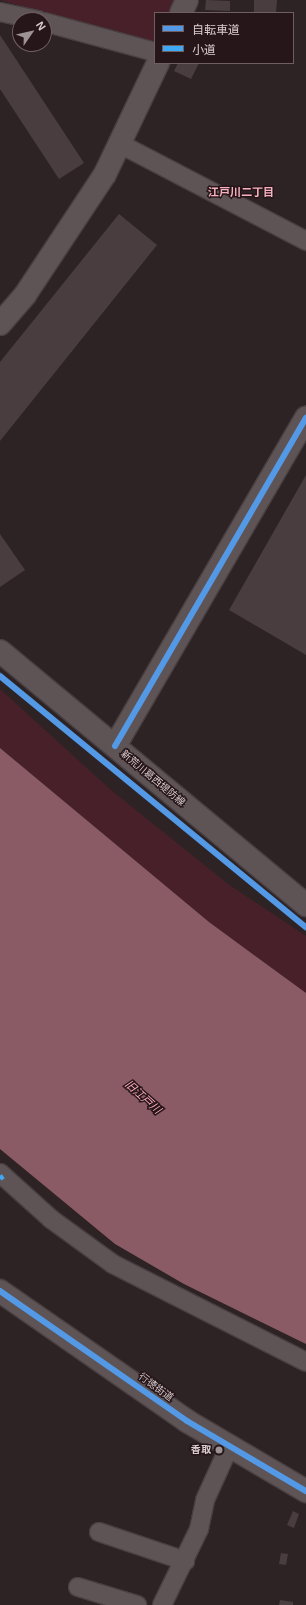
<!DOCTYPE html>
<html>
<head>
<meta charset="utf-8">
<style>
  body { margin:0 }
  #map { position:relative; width:306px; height:1605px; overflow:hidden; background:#2d2325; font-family:Helvetica,"Noto Sans JP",sans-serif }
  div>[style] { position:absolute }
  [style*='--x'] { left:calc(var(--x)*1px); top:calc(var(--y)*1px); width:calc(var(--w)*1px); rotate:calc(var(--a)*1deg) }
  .green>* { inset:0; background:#47202a }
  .water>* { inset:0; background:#8b5b65 }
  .building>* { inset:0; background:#4a3d40 }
  .roads { filter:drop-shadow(1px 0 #483f41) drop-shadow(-1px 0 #483f41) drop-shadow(0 1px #483f41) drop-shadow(0 -1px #483f41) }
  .street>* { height:18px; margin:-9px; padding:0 9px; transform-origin:9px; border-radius:9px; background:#5e5456 }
  .secondary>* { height:22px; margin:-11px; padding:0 11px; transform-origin:11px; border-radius:11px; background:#5e5456 }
  .quiet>* { height:5px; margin-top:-2.5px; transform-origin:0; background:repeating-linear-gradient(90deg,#3fa9f5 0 10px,transparent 0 15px) }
  .cycleway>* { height:6px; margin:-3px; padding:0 3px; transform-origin:3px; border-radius:3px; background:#5399e6 }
  .dots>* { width:11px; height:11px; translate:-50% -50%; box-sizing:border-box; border:2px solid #261519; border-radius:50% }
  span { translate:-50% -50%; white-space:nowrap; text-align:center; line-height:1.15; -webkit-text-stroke:3px #261519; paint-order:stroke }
  .street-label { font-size:10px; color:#daced0 }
  .poi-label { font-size:10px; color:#daced0; font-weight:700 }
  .right { translate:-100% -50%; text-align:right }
  .neighbourhood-label { font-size:11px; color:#f6b2c0; font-weight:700 }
  .water-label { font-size:11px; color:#ffacbe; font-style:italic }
  .legend { position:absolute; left:154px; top:12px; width:140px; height:52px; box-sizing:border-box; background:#261519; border:1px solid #6e5f62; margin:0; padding:5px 7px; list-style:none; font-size:12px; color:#daced0 }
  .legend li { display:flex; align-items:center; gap:8px; height:20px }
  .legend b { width:20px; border:1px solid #6e5f62 }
  .north { position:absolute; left:12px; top:12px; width:40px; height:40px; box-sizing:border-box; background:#261519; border:1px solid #6e5f62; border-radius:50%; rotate:56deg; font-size:11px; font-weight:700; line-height:16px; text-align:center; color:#daced0 }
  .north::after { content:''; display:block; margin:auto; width:14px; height:18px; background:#9d9294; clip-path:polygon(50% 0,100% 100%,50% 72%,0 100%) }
</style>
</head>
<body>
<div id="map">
  <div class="green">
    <div style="clip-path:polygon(0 0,176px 0,170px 13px,155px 13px,155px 43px)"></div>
    <div style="clip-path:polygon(0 689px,111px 790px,228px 884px,306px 936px,306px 993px,209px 922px,0 748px)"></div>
  </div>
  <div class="water">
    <div style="clip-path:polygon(0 748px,209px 922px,306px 993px,306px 1344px,184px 1284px,115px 1244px,0 1149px)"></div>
  </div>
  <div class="building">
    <div style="clip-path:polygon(206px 0,230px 1px,230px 11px,205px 10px)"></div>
    <div style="clip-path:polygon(254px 0,277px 0,276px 13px,254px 13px)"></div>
    <div style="clip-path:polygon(0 35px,84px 163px,59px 179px,0 89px)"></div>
    <div style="clip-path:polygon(178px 63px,199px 63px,191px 79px,174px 71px)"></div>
    <div style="clip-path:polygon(119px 214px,157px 245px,0 441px,0 362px)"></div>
    <div style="clip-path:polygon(306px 475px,306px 655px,229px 610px)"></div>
    <div style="clip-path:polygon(0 534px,25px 570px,0 587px)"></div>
    <div style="clip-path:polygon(293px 1511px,299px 1514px,294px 1528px,287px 1525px)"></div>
    <div style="clip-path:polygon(281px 1553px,288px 1554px,286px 1565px,279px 1564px)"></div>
    <div style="clip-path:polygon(280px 1600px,293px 1602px,293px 1605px,279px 1605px)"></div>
  </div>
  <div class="roads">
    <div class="street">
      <div style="--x:0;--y:12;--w:39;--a:12"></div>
      <div style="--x:44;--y:22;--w:115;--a:15.1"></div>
      <div style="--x:120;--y:144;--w:210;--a:27.5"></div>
      <div style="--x:0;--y:1173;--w:69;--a:42"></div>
      <div style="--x:51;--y:1219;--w:77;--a:36"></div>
      <div style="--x:113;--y:1264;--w:216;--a:26.9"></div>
      <div style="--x:99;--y:1532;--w:91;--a:18.6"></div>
      <div style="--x:78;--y:1587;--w:62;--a:17"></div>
      <div style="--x:162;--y:1605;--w:85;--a:-64"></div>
      <div style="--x:199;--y:1529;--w:30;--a:-78"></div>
      <div style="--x:205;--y:1500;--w:58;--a:-65.6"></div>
    </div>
    <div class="secondary">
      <div style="--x:181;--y:13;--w:14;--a:-65"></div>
      <div style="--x:0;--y:324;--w:38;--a:-49"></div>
      <div style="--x:25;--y:295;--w:145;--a:-56.5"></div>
      <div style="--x:105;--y:174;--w:123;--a:-64.5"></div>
      <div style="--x:0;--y:651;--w:398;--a:39.7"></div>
      <div style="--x:115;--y:746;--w:380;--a:-59.8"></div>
      <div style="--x:0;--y:1291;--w:228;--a:34.8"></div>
      <div style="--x:187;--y:1421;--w:138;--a:30.5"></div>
    </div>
  </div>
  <div class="quiet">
    <div style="--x:0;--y:1178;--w:4;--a:-34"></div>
  </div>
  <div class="cycleway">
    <div style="--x:0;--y:676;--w:396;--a:39.4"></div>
    <div style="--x:115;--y:746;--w:380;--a:-59.8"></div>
    <div style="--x:0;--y:1291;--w:228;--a:34.8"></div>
    <div style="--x:187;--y:1421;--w:138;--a:30.5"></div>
  </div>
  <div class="dots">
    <div style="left:219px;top:1450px;background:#9d9294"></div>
  </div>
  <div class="street-label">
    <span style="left:153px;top:778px;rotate:40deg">新荒川葛西堤防線</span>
    <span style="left:156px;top:1387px;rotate:36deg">行徳街道</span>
  </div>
  <div class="poi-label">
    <span class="right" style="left:211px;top:1450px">香取</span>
  </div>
  <div class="neighbourhood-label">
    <span style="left:241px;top:192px">江戸川二丁目</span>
  </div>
  <div class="water-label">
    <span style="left:143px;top:1097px;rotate:42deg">旧江戸川</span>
  </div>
  <ul class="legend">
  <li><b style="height:5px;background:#5399e6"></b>自転車道</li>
  <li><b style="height:5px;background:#3fa9f5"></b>小道</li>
  </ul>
  <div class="north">N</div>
</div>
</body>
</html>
